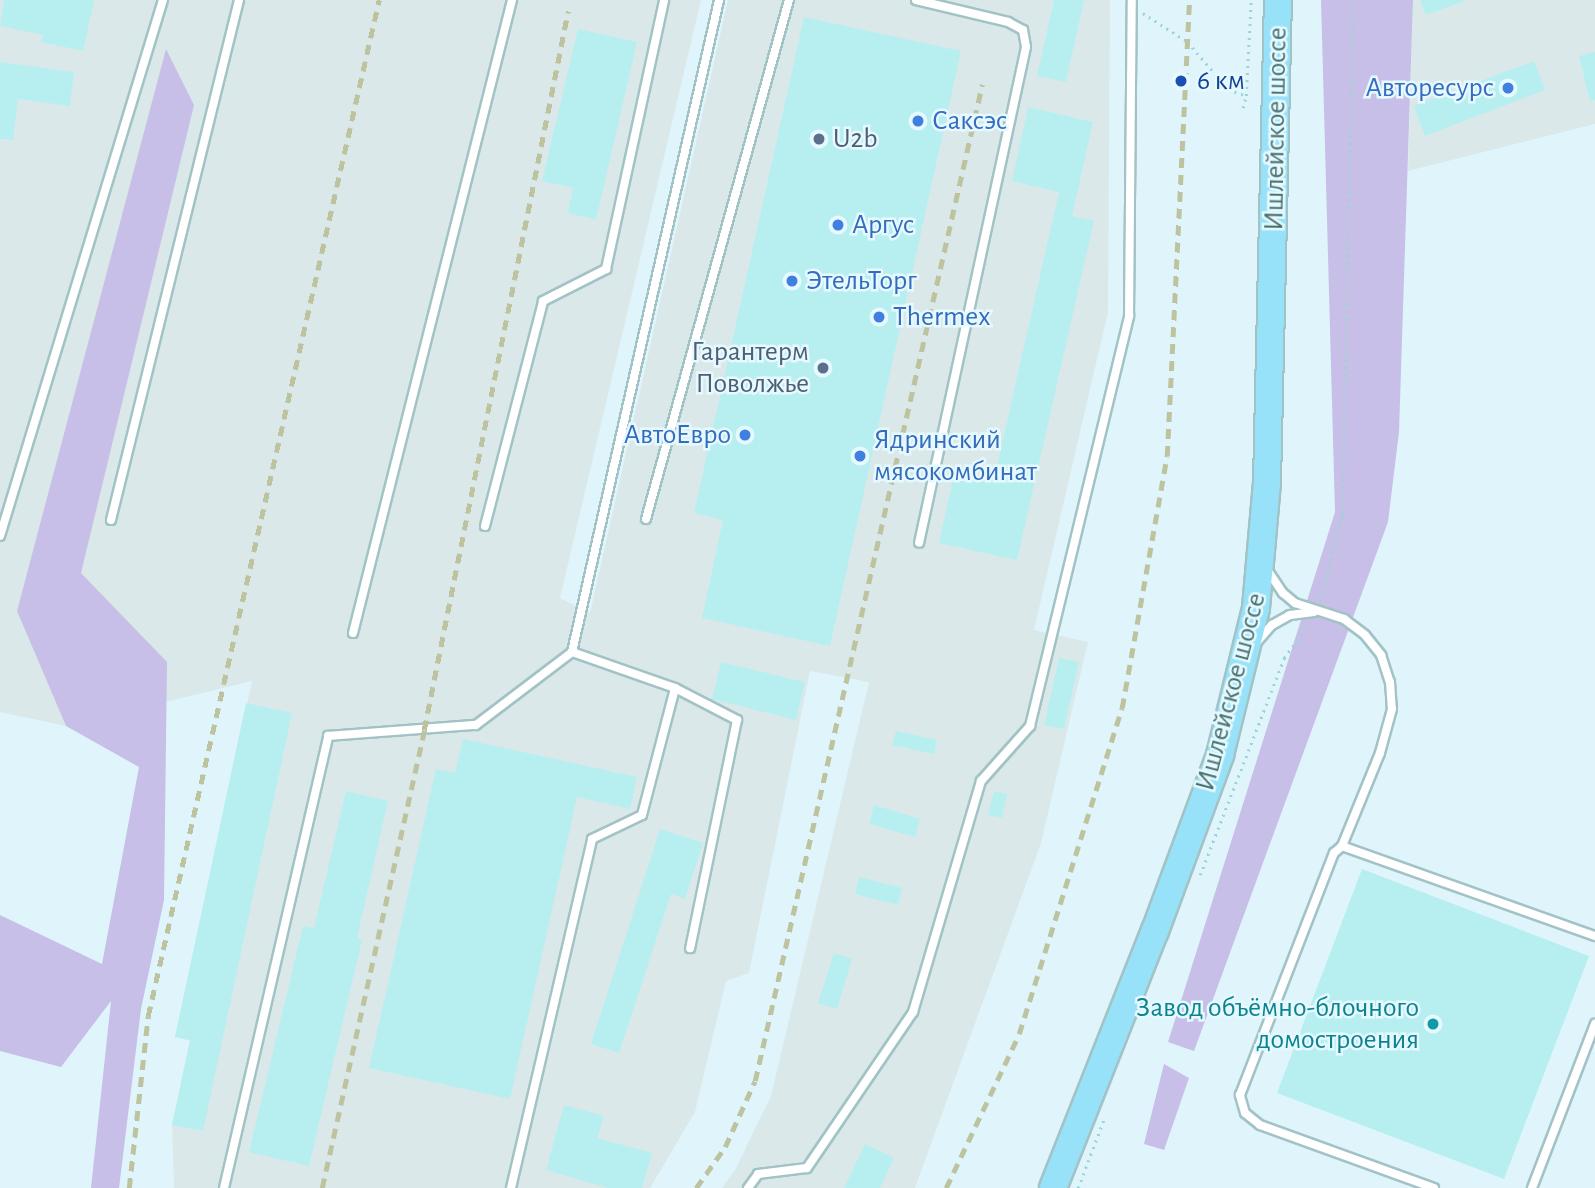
<!DOCTYPE html>
<html>
<head>
<meta charset="utf-8">
<style>
  body { margin:0 }
  #map { position:relative; width:1595px; height:1188px; overflow:hidden; background:#dff5fb; font-family:"Alegreya Sans",sans-serif }
  div>[style] { position:absolute }
  [style*='--x'] { left:calc(var(--x)*1px); top:calc(var(--y)*1px); width:calc(var(--w)*1px); rotate:calc(var(--a)*1deg) }
  .industrial>* { inset:0; background:#dbe8e9 }
  .green>* { inset:0; background:#c7bfe7 }
  .building>* { inset:0; background:#b7eff0 }
  .path>* { height:2.5px; margin-top:-1.25px; transform-origin:0; background:repeating-linear-gradient(90deg,#9bd4d3 0 2px,transparent 0 7px) }
  .roads { filter:drop-shadow(2px 0 #a2c3c5) drop-shadow(-2px 0 #a2c3c5) drop-shadow(0 2px #a2c3c5) drop-shadow(0 -2px #a2c3c5) }
  .service>* { height:8px; margin:-4px; padding:0 4px; transform-origin:4px; border-radius:4px; background:#fff }
  .primary>* { height:26px; margin:-13px; padding:0 13px; transform-origin:13px; border-radius:13px; background:#98e2f9 }
  .rail>* { height:4.5px; margin-top:-2.25px; transform-origin:0; background:repeating-linear-gradient(90deg,#bec39f 0 10px,transparent 0 17px) }
  .dots>* { width:19px; height:19px; translate:-50% -50%; box-sizing:border-box; border:4px solid #e5f9ff; border-radius:50% }
  span { translate:-50% -50%; white-space:nowrap; text-align:center; line-height:1.15; -webkit-text-stroke:5px #e5f9ff; paint-order:stroke }
  .transit-label { font-size:28px; color:#164399 }
  .left { translate:0 -50%; text-align:left }
  .shop-label { font-size:28px; color:#366cbe }
  .right { translate:-100% -50%; text-align:right }
  .street-label { font-size:28px; color:#48706f }
  .service-label { font-size:28px; color:#4e5e75 }
  .culture-label { font-size:28px; color:#0d838f }
</style>
</head>
<body>
<div id="map">
  <div class="industrial">
    <div style="clip-path:polygon(0 0,701px 0,560px 598px,590px 613px,728px 0,1110px 0,1108px 312px,1034px 630px,1088px 642px,1041px 843px,915px 1188px,722px 1188px,735px 1170px,771px 1096px,869px 682px,810px 671px,749px 973px,726px 981px,695px 1112px,650px 1188px,174px 1188px,172px 1125px,190px 1041px,175px 1037px,252px 681px,66px 726px,0 712px)"></div>
    <div style="clip-path:polygon(1413px 0,1595px 0,1595px 124px,1408px 171px)"></div>
  </div>
  <div class="green">
    <div style="clip-path:polygon(1321px 0,1413px 0,1399px 432px,1388px 522px,1194px 1051px,1168px 1042px,1335px 512px)"></div>
    <div style="clip-path:polygon(166px 49px,194px 105px,81px 573px,167px 662px,164px 900px,141px 1009px,119px 1188px,91px 1188px,111px 1001px,61px 1067px,0 1051px,0 915px,102px 964px,139px 767px,66px 726px,17px 611px)"></div>
    <div style="clip-path:polygon(1164px 1064px,1189px 1078px,1164px 1150px,1144px 1144px)"></div>
  </div>
  <div class="building">
    <div style="clip-path:polygon(4px 0,94px 0,83px 51px,41px 42px,43px 35px,0 26px)"></div>
    <div style="clip-path:polygon(1054px 0,1084px 0,1066px 82px,1037px 76px)"></div>
    <div style="clip-path:polygon(1420px 0,1463px 0,1464px 1px,1426px 15px)"></div>
    <div style="clip-path:polygon(804px 17px,961px 51px,830px 646px,702px 618px,723px 520px,694px 513px)"></div>
    <div style="clip-path:polygon(578px 29px,637px 42px,596px 220px,568px 213px,573px 188px,542px 181px)"></div>
    <div style="clip-path:polygon(1595px 52px,1595px 100px,1590px 101px,1579px 56px)"></div>
    <div style="clip-path:polygon(1534px 61px,1545px 90px,1425px 136px,1414px 106px)"></div>
    <div style="clip-path:polygon(0 62px,74px 72px,70px 106px,18px 99px,13px 140px,0 139px)"></div>
    <div style="clip-path:polygon(1028px 107px,1093px 122px,1072px 216px,1094px 221px,1017px 560px,939px 543px,955px 470px,994px 479px,1059px 192px,1012px 181px)"></div>
    <div style="clip-path:polygon(1059px 658px,1079px 662px,1064px 729px,1044px 725px)"></div>
    <div style="clip-path:polygon(721px 662px,805px 682px,796px 720px,712px 699px)"></div>
    <div style="clip-path:polygon(246px 703px,292px 713px,203px 1131px,172px 1125px,190px 1040px,175px 1037px)"></div>
    <div style="clip-path:polygon(896px 731px,937px 740px,934px 754px,892px 745px)"></div>
    <div style="clip-path:polygon(463px 739px,637px 777px,630px 809px,577px 797px,510px 1099px,369px 1068px,436px 769px,455px 773px)"></div>
    <div style="clip-path:polygon(346px 791px,388px 801px,357px 938px,362px 940px,309px 1166px,249px 1152px,303px 926px,314px 928px)"></div>
    <div style="clip-path:polygon(994px 791px,1007px 794px,1002px 818px,988px 815px)"></div>
    <div style="clip-path:polygon(874px 805px,920px 819px,915px 837px,869px 824px)"></div>
    <div style="clip-path:polygon(660px 829px,703px 843px,685px 899px,671px 894px,619px 1053px,591px 1044px)"></div>
    <div style="clip-path:polygon(1362px 869px,1589px 956px,1504px 1179px,1277px 1093px)"></div>
    <div style="clip-path:polygon(859px 877px,902px 888px,898px 905px,855px 894px)"></div>
    <div style="clip-path:polygon(834px 953px,852px 959px,837px 1009px,818px 1003px)"></div>
    <div style="clip-path:polygon(564px 1105px,604px 1116px,597px 1138px,652px 1153px,642px 1188px,608px 1188px,546px 1170px)"></div>
    <div style="clip-path:polygon(865px 1144px,894px 1158px,880px 1188px,844px 1188px)"></div>
  </div>
  <div class="path">
    <div style="--x:1143;--y:13;--w:54;--a:32.8"></div>
    <div style="--x:1188;--y:42;--w:62;--a:49.6"></div>
    <div style="--x:1228;--y:89;--w:19;--a:21"></div>
    <div style="--x:1246;--y:96;--w:96;--a:-87"></div>
    <div style="--x:1243;--y:108;--w:12;--a:-76"></div>
    <div style="--x:1320;--y:601;--w:88;--a:-75.5"></div>
    <div style="--x:1342;--y:516;--w:516;--a:-88.78"></div>
    <div style="--x:1200;--y:875;--w:233;--a:-68.8"></div>
    <div style="--x:1284;--y:658;--w:41;--a:-54"></div>
    <div style="--x:1078;--y:1188;--w:74;--a:-69.4"></div>
  </div>
  <div class="roads">
    <div class="service">
      <div style="--x:916;--y:0;--w:95;--a:13.4"></div>
      <div style="--x:1008;--y:22;--w:17;--a:28"></div>
      <div style="--x:1023;--y:30;--w:17;--a:80"></div>
      <div style="--x:1026;--y:47;--w:507;--a:102.17"></div>
      <div style="--x:646;--y:519;--w:538;--a:-74.6"></div>
      <div style="--x:111;--y:520;--w:536;--a:-76.17"></div>
      <div style="--x:485;--y:526;--w:232;--a:-75.5"></div>
      <div style="--x:543;--y:301;--w:71;--a:-26.9"></div>
      <div style="--x:606;--y:269;--w:275;--a:-77.8"></div>
      <div style="--x:0;--y:536;--w:560;--a:-73.09"></div>
      <div style="--x:1268;--y:571;--w:27;--a:56"></div>
      <div style="--x:1283;--y:593;--w:16;--a:40"></div>
      <div style="--x:1295;--y:603;--w:52;--a:18.1"></div>
      <div style="--x:1344;--y:619;--w:26;--a:37"></div>
      <div style="--x:1365;--y:635;--w:26;--a:51"></div>
      <div style="--x:1381;--y:655;--w:28;--a:72"></div>
      <div style="--x:1390;--y:682;--w:27;--a:86"></div>
      <div style="--x:1392;--y:709;--w:46;--a:105.3"></div>
      <div style="--x:1380;--y:753;--w:100;--a:112.2"></div>
      <div style="--x:353;--y:633;--w:653;--a:-75.9"></div>
      <div style="--x:1257;--y:642;--w:23;--a:-49"></div>
      <div style="--x:1272;--y:625;--w:21;--a:-29"></div>
      <div style="--x:1290;--y:615;--w:24;--a:-7"></div>
      <div style="--x:675;--y:688;--w:70;--a:27.3"></div>
      <div style="--x:737;--y:720;--w:233;--a:101.6"></div>
      <div style="--x:224;--y:1188;--w:464;--a:-77"></div>
      <div style="--x:328;--y:736;--w:148;--a:-4.3"></div>
      <div style="--x:476;--y:725;--w:121;--a:-37.2"></div>
      <div style="--x:572;--y:652;--w:668;--a:-77.29"></div>
      <div style="--x:511;--y:1188;--w:358;--a:-76.9"></div>
      <div style="--x:592;--y:839;--w:55;--a:-25.6"></div>
      <div style="--x:642;--y:815;--w:131;--a:-75.4"></div>
      <div style="--x:675;--y:688;--w:109;--a:-160.7"></div>
      <div style="--x:748;--y:1188;--w:17;--a:-54"></div>
      <div style="--x:758;--y:1174;--w:49;--a:-7"></div>
      <div style="--x:807;--y:1168;--w:189;--a:-55.8"></div>
      <div style="--x:913;--y:1012;--w:241;--a:-73.6"></div>
      <div style="--x:981;--y:781;--w:74;--a:-48.3"></div>
      <div style="--x:1030;--y:726;--w:422;--a:-76.4"></div>
      <div style="--x:1129;--y:316;--w:316;--a:-89.5"></div>
      <div style="--x:1434;--y:1188;--w:185;--a:-160.1"></div>
      <div style="--x:1260;--y:1125;--w:19;--a:-141"></div>
      <div style="--x:1245;--y:1113;--w:19;--a:-106"></div>
      <div style="--x:1240;--y:1095;--w:260;--a:-68.8"></div>
      <div style="--x:1334;--y:853;--w:11;--a:-41"></div>
      <div style="--x:1342;--y:846;--w:269;--a:19.6"></div>
      <div style="--x:1532;--y:1188;--w:176;--a:-69"></div>
    </div>
    <div class="primary">
      <div style="--x:1053;--y:1188;--w:277;--a:-68.4"></div>
      <div style="--x:1155;--y:931;--w:188;--a:-69.7"></div>
      <div style="--x:1220;--y:755;--w:151;--a:-76.2"></div>
      <div style="--x:1256;--y:608;--w:126;--a:-85"></div>
      <div style="--x:1267;--y:482;--w:482;--a:-88.7"></div>
    </div>
  </div>
  <div class="rail">
    <div style="--x:129;--y:1188;--w:173;--a:-83.7"></div>
    <div style="--x:148;--y:1016;--w:1042;--a:-77.19"></div>
    <div style="--x:322;--y:1188;--w:469;--a:-77.4"></div>
    <div style="--x:424;--y:730;--w:733;--a:-78.67"></div>
    <div style="--x:696;--y:1188;--w:50;--a:-54.7"></div>
    <div style="--x:725;--y:1147;--w:72;--a:-65.6"></div>
    <div style="--x:755;--y:1081;--w:1022;--a:-77.16"></div>
    <div style="--x:946;--y:1188;--w:170;--a:-64.6"></div>
    <div style="--x:1019;--y:1034;--w:342;--a:-72.5"></div>
    <div style="--x:1122;--y:708;--w:256;--a:-79.9"></div>
    <div style="--x:1167;--y:456;--w:457;--a:-87.2"></div>
  </div>
  <div class="dots">
    <div style="left:1181px;top:81px;background:#1a4fb4"></div>
    <div style="left:1508px;top:88px;background:#3f7fe0"></div>
    <div style="left:918px;top:121px;background:#3f7fe0"></div>
    <div style="left:819px;top:139px;background:#5c6f8a"></div>
    <div style="left:838px;top:225px;background:#3f7fe0"></div>
    <div style="left:792px;top:281px;background:#3f7fe0"></div>
    <div style="left:879px;top:317px;background:#3f7fe0"></div>
    <div style="left:823px;top:368px;background:#5c6f8a"></div>
    <div style="left:745px;top:435px;background:#3f7fe0"></div>
    <div style="left:860px;top:456px;background:#3f7fe0"></div>
    <div style="left:1433px;top:1024px;background:#0f9aa8"></div>
  </div>
  <div class="transit-label">
    <span class="left" style="left:1197px;top:81px">6 км</span>
  </div>
  <div class="shop-label">
    <span class="right" style="left:1494px;top:88px">Авторесурс</span>
    <span class="left" style="left:932px;top:121px">Саксэс</span>
    <span class="left" style="left:852px;top:225px">Аргус</span>
    <span class="left" style="left:806px;top:281px">ЭтельТорг</span>
    <span class="left" style="left:893px;top:317px">Thermex</span>
    <span class="right" style="left:731px;top:435px">АвтоЕвро</span>
    <span class="left" style="left:874px;top:456px">Ядринский<br>мясокомбинат</span>
  </div>
  <div class="street-label">
    <span style="left:1276px;top:129px;rotate:-89deg">Ишлейское шоссе</span>
    <span style="left:1231px;top:692px;rotate:-75deg">Ишлейское шоссе</span>
  </div>
  <div class="service-label">
    <span class="left" style="left:833px;top:139px">U2b</span>
    <span class="right" style="left:809px;top:368px">Гарантерм<br>Поволжье</span>
  </div>
  <div class="culture-label">
    <span class="right" style="left:1419px;top:1024px">Завод объёмно-блочного<br>домостроения</span>
  </div>
</div>
</body>
</html>
